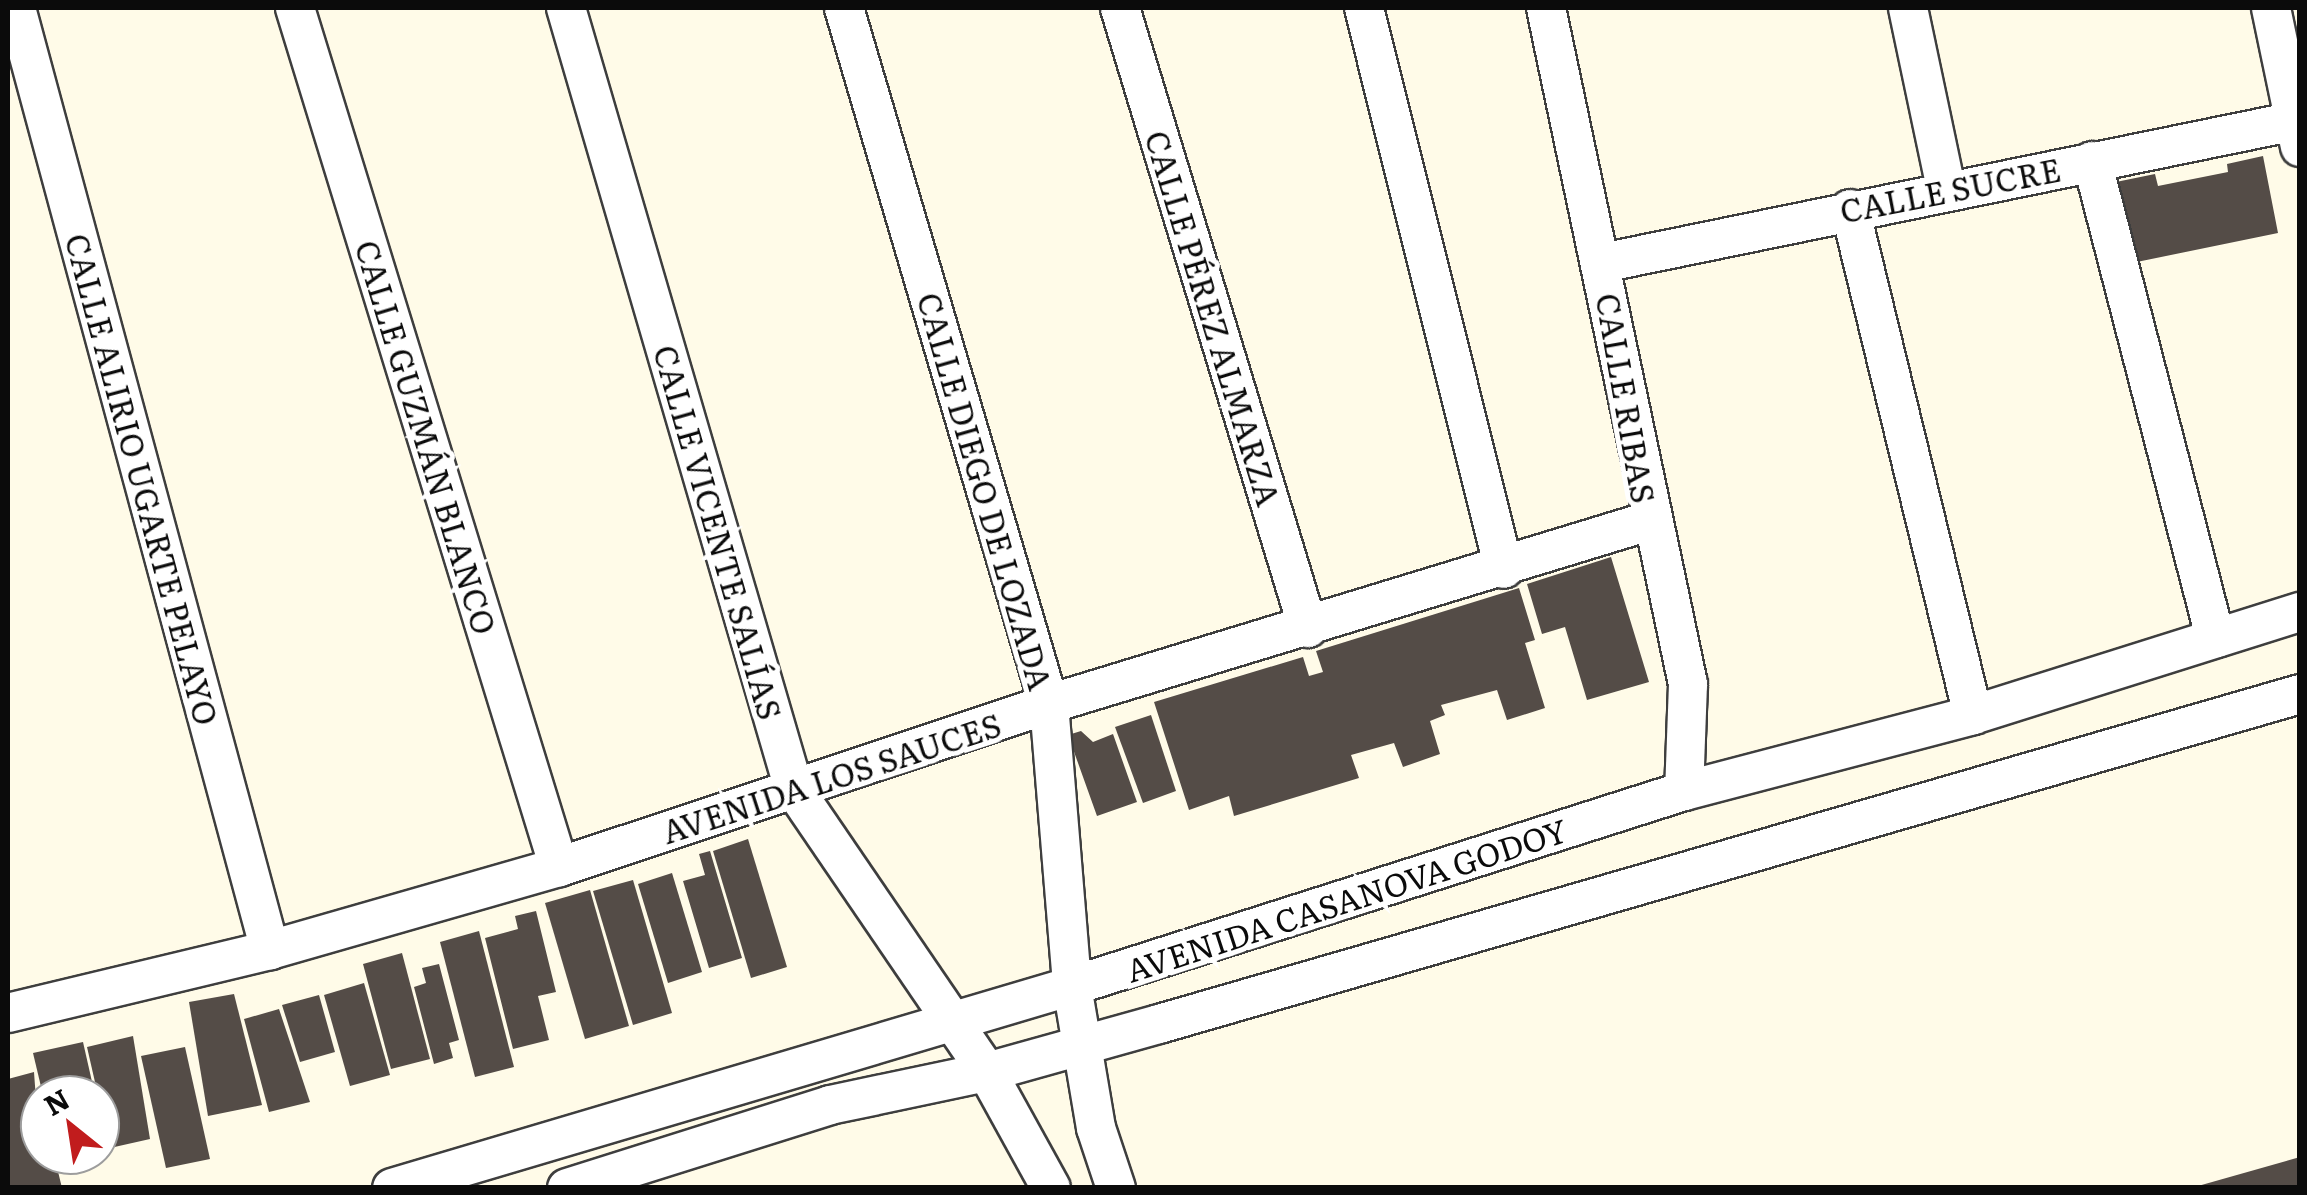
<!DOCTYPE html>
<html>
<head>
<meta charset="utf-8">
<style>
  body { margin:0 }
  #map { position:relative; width:2307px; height:1195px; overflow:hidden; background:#fffbe8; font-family:Literata,serif }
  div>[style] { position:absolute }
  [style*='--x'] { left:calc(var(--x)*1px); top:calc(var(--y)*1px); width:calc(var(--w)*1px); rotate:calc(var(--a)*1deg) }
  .building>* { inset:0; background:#544c47 }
  .roads { filter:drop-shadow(2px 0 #3e3e3e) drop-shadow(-2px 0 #3e3e3e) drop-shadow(0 2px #3e3e3e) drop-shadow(0 -2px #3e3e3e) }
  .minor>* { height:38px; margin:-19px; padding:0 19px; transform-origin:19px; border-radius:19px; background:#fff }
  span { translate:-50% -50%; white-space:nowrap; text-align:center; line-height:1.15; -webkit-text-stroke:10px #fff; paint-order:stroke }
  .street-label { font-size:32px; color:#0b0b0b }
  .frame { position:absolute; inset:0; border:10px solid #0b0b0b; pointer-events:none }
  .north { position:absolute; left:20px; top:1075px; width:100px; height:100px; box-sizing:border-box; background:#fff; border:2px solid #9d9d9d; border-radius:50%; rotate:330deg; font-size:28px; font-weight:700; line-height:40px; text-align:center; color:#0b0b0b }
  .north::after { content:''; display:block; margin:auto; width:35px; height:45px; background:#c11c1d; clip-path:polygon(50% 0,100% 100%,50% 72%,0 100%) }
</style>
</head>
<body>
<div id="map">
  <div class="building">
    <div style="clip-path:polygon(2263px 156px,2278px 233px,2127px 264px,2111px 183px,2155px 174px,2158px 186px,2228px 172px,2227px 164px)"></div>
    <div style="clip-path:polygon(1611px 557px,1649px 682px,1587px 700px,1565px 627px,1542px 634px,1527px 584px)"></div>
    <div style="clip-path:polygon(1519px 588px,1535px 640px,1525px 643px,1545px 708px,1507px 720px,1497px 690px,1441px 705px,1445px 715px,1430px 721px,1440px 754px,1403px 767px,1394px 743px,1351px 755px,1359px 778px,1234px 816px,1229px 796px,1189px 810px,1154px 702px,1303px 657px,1309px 676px,1323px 672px,1316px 651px)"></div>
    <div style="clip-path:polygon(1151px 715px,1176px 791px,1143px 803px,1115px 727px)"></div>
    <div style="clip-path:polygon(1081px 731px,1093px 742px,1113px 734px,1137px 802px,1097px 816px,1068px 735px)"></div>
    <div style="clip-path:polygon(748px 839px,787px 967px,751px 978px,713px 851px)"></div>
    <div style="clip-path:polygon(710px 851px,742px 958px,709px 968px,683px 881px,705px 875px,699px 854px)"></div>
    <div style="clip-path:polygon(672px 873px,702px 972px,668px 983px,638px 884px)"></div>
    <div style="clip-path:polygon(633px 880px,672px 1013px,633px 1025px,593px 891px)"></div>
    <div style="clip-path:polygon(590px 890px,629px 1026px,585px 1039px,545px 903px)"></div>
    <div style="clip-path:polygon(536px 911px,556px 992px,538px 996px,549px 1040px,513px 1049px,485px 938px,518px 929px,515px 916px)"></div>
    <div style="clip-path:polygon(479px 931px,514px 1067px,475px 1077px,440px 942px)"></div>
    <div style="clip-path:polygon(402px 953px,430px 1059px,391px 1069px,363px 964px)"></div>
    <div style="clip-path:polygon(439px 964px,459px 1040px,449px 1043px,453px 1058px,434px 1064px,414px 987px,426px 983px,422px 968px)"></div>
    <div style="clip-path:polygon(364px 983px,390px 1075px,350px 1086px,324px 995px)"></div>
    <div style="clip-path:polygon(234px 994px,262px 1105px,208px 1116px,189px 1002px)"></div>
    <div style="clip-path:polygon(319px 995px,335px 1052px,300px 1062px,282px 1005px)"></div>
    <div style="clip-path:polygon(279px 1009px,310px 1102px,269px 1112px,244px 1019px)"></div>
    <div style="clip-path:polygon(133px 1036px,150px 1139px,110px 1148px,87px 1047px)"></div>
    <div style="clip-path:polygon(83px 1042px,95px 1095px,43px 1095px,33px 1053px)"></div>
    <div style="clip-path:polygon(185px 1047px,210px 1159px,166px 1168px,141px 1056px)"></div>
    <div style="clip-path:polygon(34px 1072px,40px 1155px,54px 1155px,62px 1188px,9px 1188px,8px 1079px)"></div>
    <div style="clip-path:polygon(2300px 1157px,2300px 1188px,2198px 1188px,2198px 1186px)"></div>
  </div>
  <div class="roads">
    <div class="minor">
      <div style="--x:16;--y:8;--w:976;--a:74.91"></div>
      <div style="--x:295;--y:8;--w:899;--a:72.92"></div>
      <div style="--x:566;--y:8;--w:814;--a:73.73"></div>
      <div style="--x:794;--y:789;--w:343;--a:55.7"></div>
      <div style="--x:987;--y:1072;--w:132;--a:61.1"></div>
      <div style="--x:844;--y:8;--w:726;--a:73.59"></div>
      <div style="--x:1049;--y:704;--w:283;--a:85.3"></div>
      <div style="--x:1072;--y:986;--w:144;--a:80.4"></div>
      <div style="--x:1096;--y:1128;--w:63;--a:71.6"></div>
      <div style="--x:1120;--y:8;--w:648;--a:73.13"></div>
      <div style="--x:1364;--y:8;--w:578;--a:75.99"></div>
      <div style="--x:1546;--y:8;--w:691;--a:78.14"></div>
      <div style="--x:1688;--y:684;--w:107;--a:92.1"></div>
      <div style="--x:1908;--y:8;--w:184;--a:78.1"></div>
      <div style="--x:2271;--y:8;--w:142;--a:78.2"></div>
      <div style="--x:2092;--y:161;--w:493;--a:75.5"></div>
      <div style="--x:1850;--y:209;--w:521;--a:76.34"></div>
      <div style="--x:1602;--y:263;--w:712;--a:-11.58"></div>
      <div style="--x:8;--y:1013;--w:269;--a:-13.5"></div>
      <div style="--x:270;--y:950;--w:301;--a:-16"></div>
      <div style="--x:559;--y:867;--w:516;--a:-18.4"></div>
      <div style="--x:1049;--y:704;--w:627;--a:-16.96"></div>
      <div style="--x:392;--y:1188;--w:709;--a:-16.54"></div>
      <div style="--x:1072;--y:986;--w:642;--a:-17.67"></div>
      <div style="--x:1684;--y:791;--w:299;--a:-14.7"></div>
      <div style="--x:1973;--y:715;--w:343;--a:-17.5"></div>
      <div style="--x:567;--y:1188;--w:276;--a:-17.5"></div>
      <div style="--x:830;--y:1105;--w:160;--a:-11.9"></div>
      <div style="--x:987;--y:1072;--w:179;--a:-15.6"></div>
      <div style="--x:1159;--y:1024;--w:1188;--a:-16.13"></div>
    </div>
  </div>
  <div class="street-label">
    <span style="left:1950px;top:189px;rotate:-11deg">CALLE SUCRE</span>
    <span style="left:1214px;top:318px;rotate:73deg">CALLE PÉREZ ALMARZA</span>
    <span style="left:1627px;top:398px;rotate:80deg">CALLE RIBAS</span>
    <span style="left:427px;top:437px;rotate:73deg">CALLE GUZMÁN BLANCO</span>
    <span style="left:143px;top:479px;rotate:75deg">CALLE ALIRIO UGARTE PELAYO</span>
    <span style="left:986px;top:491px;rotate:74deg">CALLE DIEGO DE LOZADA</span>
    <span style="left:719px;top:532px;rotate:74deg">CALLE VICENTE SALÍAS</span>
    <span style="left:831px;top:777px;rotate:-18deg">AVENIDA LOS SAUCES</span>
    <span style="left:1346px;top:899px;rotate:-18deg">AVENIDA CASANOVA GODOY</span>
  </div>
  <div class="frame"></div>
  <div class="north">N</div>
</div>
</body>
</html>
